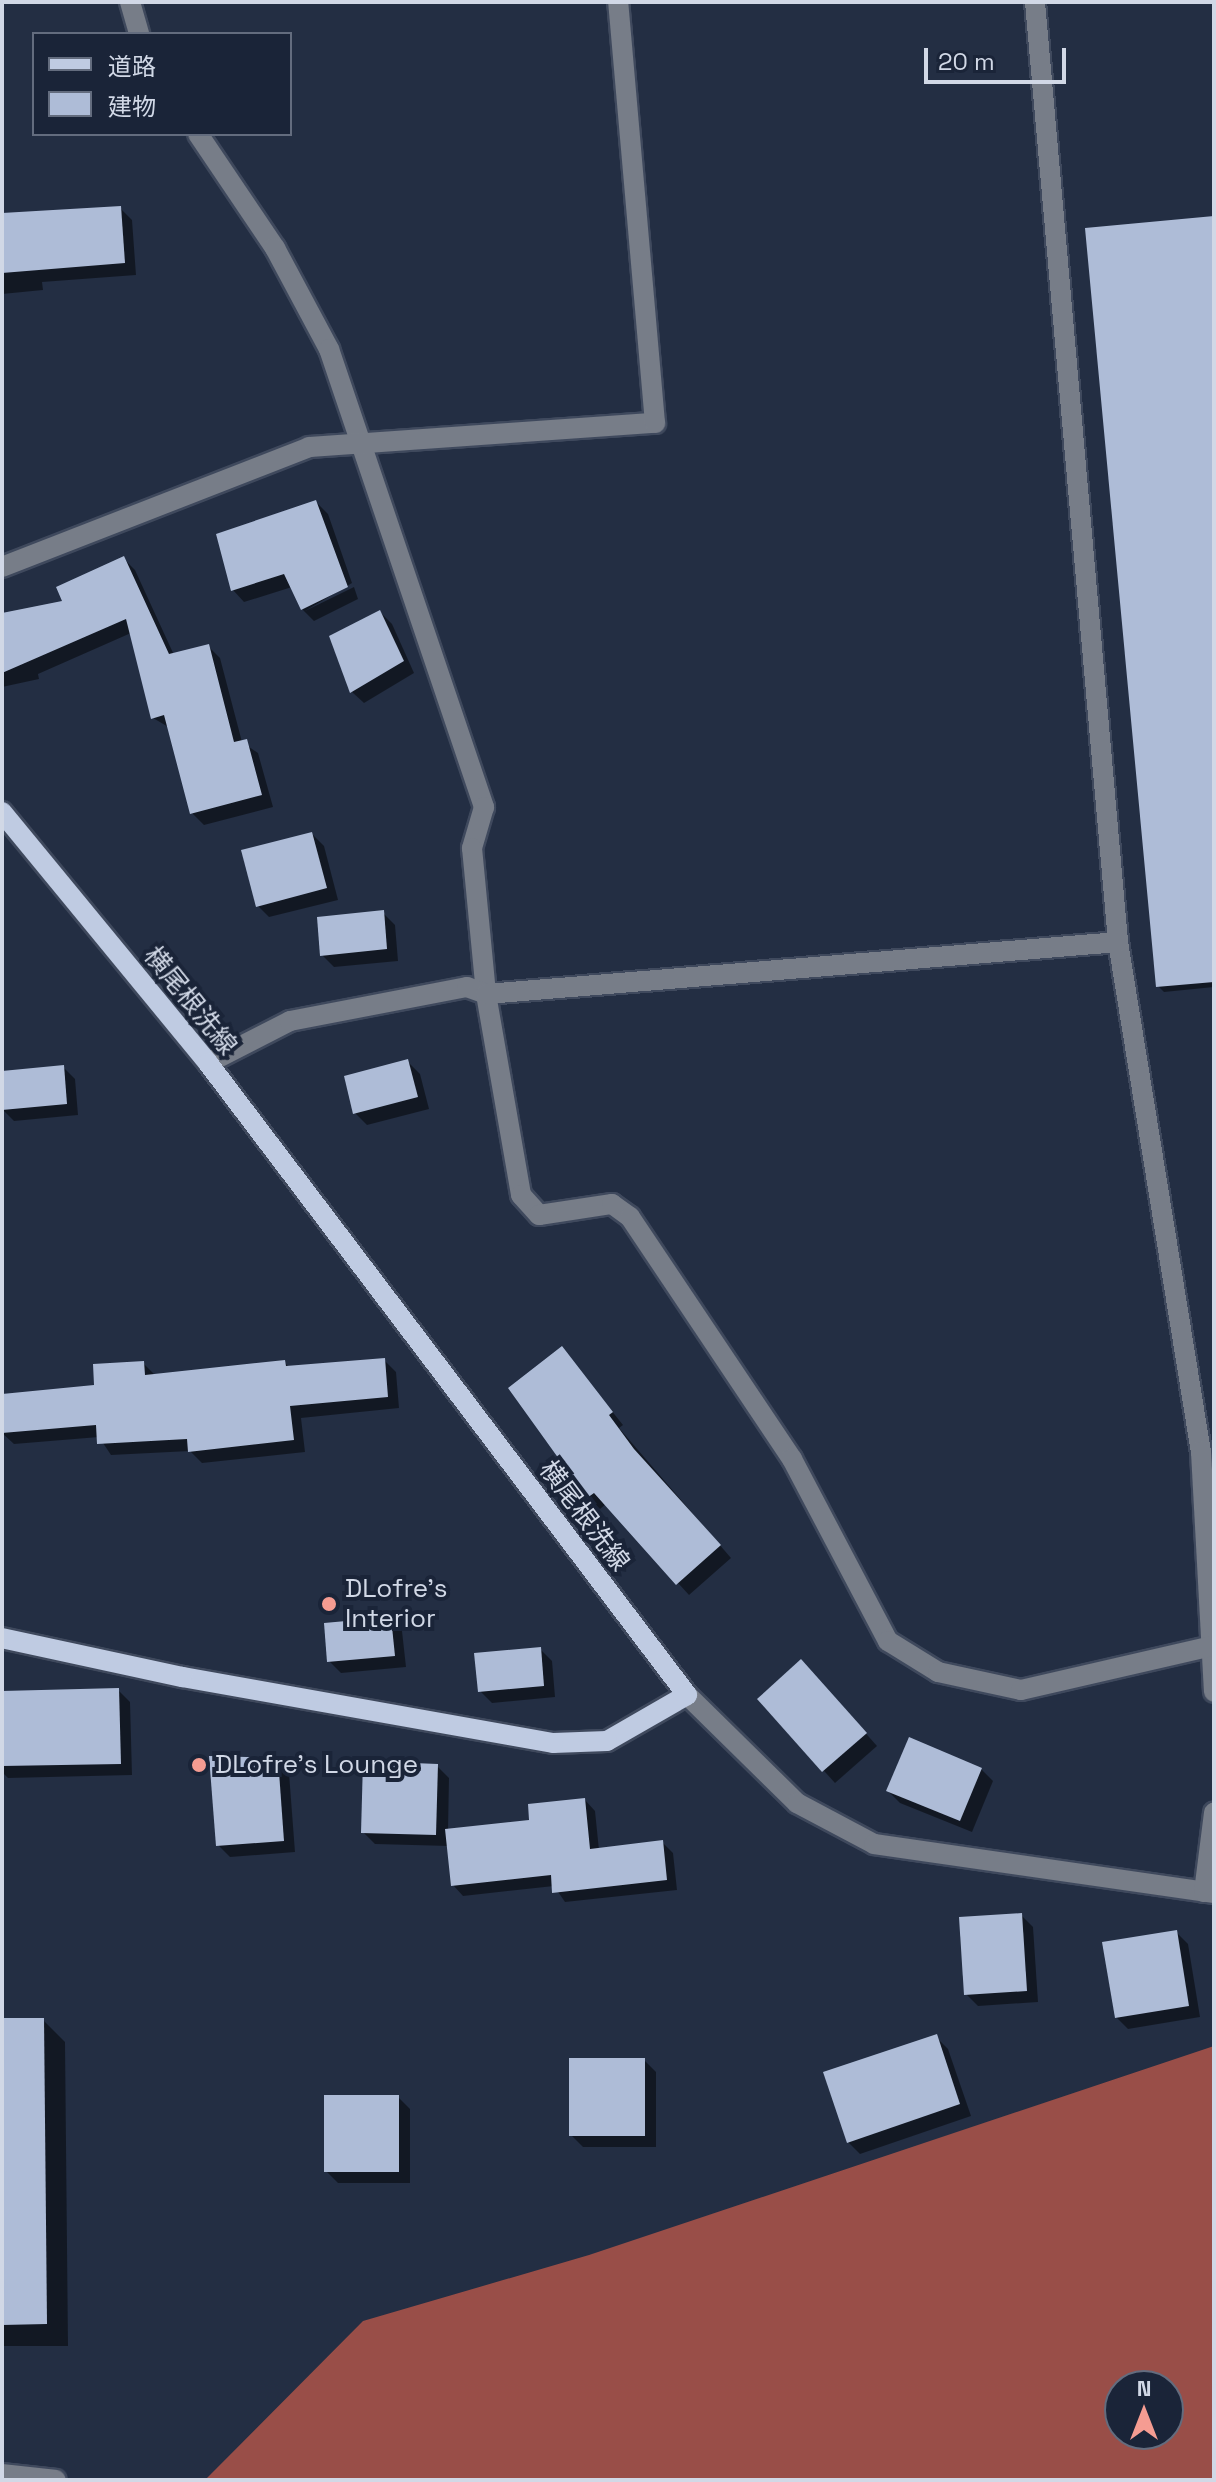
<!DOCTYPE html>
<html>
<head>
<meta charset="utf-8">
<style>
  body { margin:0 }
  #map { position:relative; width:1216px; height:2482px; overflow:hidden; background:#232e43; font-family:"Space Grotesk","Noto Sans JP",sans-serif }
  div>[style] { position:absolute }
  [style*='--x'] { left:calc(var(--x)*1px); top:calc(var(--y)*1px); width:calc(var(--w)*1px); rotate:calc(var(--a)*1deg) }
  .forest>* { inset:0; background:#994e48 }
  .shadow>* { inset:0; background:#0007 }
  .building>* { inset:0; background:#aebcd7 }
  .roads { filter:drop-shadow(2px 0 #3f495d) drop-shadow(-2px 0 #3f495d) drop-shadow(0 2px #3f495d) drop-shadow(0 -2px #3f495d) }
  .minor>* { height:20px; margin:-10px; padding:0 10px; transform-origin:10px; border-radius:10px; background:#777d88 }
  .major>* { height:20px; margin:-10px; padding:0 10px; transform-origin:10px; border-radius:10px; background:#bfcbe2 }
  .dots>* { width:22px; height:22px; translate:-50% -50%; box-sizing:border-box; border:4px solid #1a2438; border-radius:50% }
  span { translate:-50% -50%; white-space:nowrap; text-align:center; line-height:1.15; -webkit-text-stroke:8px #1a2438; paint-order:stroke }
  .street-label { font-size:26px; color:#d1d8e6 }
  .poi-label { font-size:26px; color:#d1d8e6 }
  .left { translate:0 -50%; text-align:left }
  .frame { position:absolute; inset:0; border:4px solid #d1d8e6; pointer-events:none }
  .legend { position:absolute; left:32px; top:32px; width:260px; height:104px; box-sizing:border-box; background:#1a2438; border:2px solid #636c7e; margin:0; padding:10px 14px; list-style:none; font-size:24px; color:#d1d8e6 }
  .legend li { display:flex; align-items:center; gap:16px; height:40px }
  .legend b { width:40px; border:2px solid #636c7e }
  .north { position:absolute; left:1104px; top:2370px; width:80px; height:80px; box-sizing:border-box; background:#1a2438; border:2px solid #636c7e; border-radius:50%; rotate:0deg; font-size:22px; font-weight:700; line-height:32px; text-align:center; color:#d1d8e6 }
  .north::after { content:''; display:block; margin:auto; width:28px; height:36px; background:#f59c92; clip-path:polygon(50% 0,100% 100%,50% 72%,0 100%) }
  .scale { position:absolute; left:924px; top:48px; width:142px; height:36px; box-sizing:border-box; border:4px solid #d1d8e6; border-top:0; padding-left:10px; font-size:24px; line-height:28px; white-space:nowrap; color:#d1d8e6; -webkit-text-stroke:6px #1a2438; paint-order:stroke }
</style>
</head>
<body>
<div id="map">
  <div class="forest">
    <div style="clip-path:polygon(evenodd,1214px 2046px,1214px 2480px,205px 2480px,363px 2321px,589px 2255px,1214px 2046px,1120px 2386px,1168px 2386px,1168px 2434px,1120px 2434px,1120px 2386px)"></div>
  </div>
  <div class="shadow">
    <div style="clip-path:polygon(120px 208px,132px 220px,136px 275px,42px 282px,43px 290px,2px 294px,2px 215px)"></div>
    <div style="clip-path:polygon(1214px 218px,1214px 987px,1164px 992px,1158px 986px)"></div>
    <div style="clip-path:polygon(316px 502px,328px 514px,352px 583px,305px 611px,354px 587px,358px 599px,314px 621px,302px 609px,292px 587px,244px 602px,233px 590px)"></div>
    <div style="clip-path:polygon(123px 558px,135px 570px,174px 655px,208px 646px,220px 658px,242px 742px,258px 753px,273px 807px,204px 825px,192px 813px,170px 728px,153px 718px,131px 633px,38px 674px,39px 679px,2px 687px,2px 615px,65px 602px)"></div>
    <div style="clip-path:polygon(380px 612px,392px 624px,414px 673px,364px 703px,352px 692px)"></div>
    <div style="clip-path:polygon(312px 834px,324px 846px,338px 900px,269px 917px,257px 905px)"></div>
    <div style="clip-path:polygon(383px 913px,395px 925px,398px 961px,334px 967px,322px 955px)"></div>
    <div style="clip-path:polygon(408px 1062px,420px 1074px,429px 1109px,367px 1125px,355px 1113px)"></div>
    <div style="clip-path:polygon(63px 1067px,75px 1079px,78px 1115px,14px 1121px,2px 1109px,2px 1073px)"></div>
    <div style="clip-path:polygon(562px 1349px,623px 1425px,619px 1428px,731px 1558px,689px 1595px,606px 1504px,600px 1509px,588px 1497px)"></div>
    <div style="clip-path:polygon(384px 1360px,396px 1372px,399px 1408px,301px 1418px,305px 1452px,202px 1463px,190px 1451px,111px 1455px,99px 1437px,14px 1444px,2px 1433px,2px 1396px,96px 1387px,143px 1363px,156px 1376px,284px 1362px,290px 1368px)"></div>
    <div style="clip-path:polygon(390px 1619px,402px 1631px,406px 1667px,341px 1673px,329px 1661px)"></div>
    <div style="clip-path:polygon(540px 1649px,552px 1661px,555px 1697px,492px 1703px,480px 1691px)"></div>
    <div style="clip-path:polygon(813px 1674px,877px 1746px,835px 1783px,759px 1699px)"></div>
    <div style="clip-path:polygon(118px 1690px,130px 1702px,132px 1775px,8px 1778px,2px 1772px,2px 1693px)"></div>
    <div style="clip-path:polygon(277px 1760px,289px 1773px,295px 1852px,230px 1857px,218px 1845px)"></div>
    <div style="clip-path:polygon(437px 1766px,449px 1778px,448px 1831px,532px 1822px,585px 1800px,595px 1811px,599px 1850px,662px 1842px,673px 1853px,677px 1890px,565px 1902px,554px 1886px,463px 1896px,453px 1885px,449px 1846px,375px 1844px,363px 1832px)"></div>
    <div style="clip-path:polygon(981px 1769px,993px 1781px,972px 1832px,900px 1803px,888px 1791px)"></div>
    <div style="clip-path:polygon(1021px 1915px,1033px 1927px,1038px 2002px,978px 2006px,966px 1994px)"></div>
    <div style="clip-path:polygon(1176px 1932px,1188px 1944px,1200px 2017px,1128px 2029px,1116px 2017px)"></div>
    <div style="clip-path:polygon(2px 2020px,43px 2020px,65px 2042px,68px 2346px,2px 2346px)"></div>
    <div style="clip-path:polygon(936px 2037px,948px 2049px,971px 2116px,860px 2154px,848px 2142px)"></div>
    <div style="clip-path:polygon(644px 2060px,656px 2072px,656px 2147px,583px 2147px,571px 2135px)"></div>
    <div style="clip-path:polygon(398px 2097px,410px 2109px,410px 2183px,338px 2183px,326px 2171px)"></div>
  </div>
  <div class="building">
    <div style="clip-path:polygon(121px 206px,125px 263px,2px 273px,2px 213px)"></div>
    <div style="clip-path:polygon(1214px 216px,1214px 982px,1156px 987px,1085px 228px)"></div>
    <div style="clip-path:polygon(316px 500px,348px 587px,301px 610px,284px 574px,231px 591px,216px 534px)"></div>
    <div style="clip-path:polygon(124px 556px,169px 654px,209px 644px,234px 742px,247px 739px,262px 795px,190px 814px,164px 715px,151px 719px,126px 619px,2px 673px,2px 613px,62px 601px,56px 587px)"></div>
    <div style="clip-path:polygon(380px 610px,404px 661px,350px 693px,329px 636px)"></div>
    <div style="clip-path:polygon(312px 832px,327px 888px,256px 907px,241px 850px)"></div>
    <div style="clip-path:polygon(384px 910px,387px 949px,320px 956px,317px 917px)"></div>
    <div style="clip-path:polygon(408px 1059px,418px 1097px,353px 1114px,344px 1076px)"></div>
    <div style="clip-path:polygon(64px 1065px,67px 1104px,2px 1110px,2px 1071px)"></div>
    <div style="clip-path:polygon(562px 1346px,613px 1412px,609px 1415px,634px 1449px,721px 1545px,676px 1585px,594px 1493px,587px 1498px,508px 1388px)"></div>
    <div style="clip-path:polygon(385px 1358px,388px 1397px,290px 1406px,294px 1440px,188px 1452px,187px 1439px,97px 1444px,96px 1425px,2px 1433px,2px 1394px,94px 1385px,93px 1364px,144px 1361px,145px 1375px,285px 1360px,286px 1366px)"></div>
    <div style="clip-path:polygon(391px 1617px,395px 1656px,327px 1662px,324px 1623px)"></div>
    <div style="clip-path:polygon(541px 1647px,544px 1686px,478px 1692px,474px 1653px)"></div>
    <div style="clip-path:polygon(801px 1659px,867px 1733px,822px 1772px,757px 1699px)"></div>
    <div style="clip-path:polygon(119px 1688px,121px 1764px,2px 1766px,2px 1691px)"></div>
    <div style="clip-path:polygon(909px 1737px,982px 1768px,960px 1821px,886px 1791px)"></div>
    <div style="clip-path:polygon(209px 1756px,278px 1758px,284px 1841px,216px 1846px)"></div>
    <div style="clip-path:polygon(363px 1761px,438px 1764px,436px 1835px,361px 1833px)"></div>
    <div style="clip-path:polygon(585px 1798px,590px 1849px,663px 1840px,667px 1880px,552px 1893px,551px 1875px,451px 1886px,445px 1829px,529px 1820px,528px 1804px)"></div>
    <div style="clip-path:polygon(1022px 1913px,1027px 1991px,964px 1995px,959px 1917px)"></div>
    <div style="clip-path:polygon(1177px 1930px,1189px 2006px,1115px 2018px,1102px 1942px)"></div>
    <div style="clip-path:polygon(2px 2018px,44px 2018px,47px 2324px,2px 2325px)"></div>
    <div style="clip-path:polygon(937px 2034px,960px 2104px,847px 2143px,823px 2072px)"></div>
    <div style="clip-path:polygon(569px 2058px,645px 2058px,645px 2136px,569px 2136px)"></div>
    <div style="clip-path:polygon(324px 2095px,399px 2095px,399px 2172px,324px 2172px)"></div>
  </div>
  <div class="roads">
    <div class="minor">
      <div style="--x:130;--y:2;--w:33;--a:74"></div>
      <div style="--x:1035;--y:2;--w:944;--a:84.95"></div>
      <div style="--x:1118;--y:942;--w:517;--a:80.76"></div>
      <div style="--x:1201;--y:1452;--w:240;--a:86.9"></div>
      <div style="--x:198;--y:134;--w:138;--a:56"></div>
      <div style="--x:275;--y:248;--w:115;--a:61.9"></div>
      <div style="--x:329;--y:349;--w:484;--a:71.3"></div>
      <div style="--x:484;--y:807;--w:43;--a:106.3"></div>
      <div style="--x:472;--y:848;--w:147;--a:84.5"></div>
      <div style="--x:486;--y:994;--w:204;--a:80.1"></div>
      <div style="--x:521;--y:1195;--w:27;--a:48"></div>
      <div style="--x:539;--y:1215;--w:74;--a:-8.6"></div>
      <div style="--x:612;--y:1204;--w:22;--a:36"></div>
      <div style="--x:630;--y:1217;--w:291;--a:56.2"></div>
      <div style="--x:792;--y:1459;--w:206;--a:62.2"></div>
      <div style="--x:888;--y:1641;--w:59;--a:31.8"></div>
      <div style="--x:938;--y:1672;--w:85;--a:12.2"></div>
      <div style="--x:1021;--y:1690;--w:195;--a:-13"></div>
      <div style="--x:2;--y:567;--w:330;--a:-21.3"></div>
      <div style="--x:309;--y:447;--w:347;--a:-4"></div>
      <div style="--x:655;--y:423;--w:423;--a:-95"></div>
      <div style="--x:208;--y:1063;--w:92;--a:-27.1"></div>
      <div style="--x:290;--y:1021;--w:180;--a:-10.9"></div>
      <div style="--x:467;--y:987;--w:20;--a:20"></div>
      <div style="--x:486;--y:994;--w:634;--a:-4.7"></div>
      <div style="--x:687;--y:1695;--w:154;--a:44.5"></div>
      <div style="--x:797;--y:1803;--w:87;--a:28"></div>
      <div style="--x:874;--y:1844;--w:344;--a:8.2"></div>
      <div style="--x:1204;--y:1892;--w:80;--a:-82.8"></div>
      <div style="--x:2;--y:2474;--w:54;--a:6.3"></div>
    </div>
    <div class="major">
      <div style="--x:2;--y:812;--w:325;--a:50.6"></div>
      <div style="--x:208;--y:1063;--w:793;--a:52.84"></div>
      <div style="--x:687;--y:1695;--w:92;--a:150.1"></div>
      <div style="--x:607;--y:1741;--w:54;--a:177.9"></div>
      <div style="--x:553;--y:1743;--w:377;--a:-169.9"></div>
      <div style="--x:182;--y:1677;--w:184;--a:-167.8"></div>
    </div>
  </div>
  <div class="dots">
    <div style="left:329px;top:1604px;background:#f59c92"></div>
    <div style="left:199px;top:1765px;background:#f59c92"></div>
  </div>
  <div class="street-label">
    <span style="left:190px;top:1001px;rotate:51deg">横尾根洗線</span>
    <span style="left:584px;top:1516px;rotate:53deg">横尾根洗線</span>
  </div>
  <div class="poi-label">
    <span class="left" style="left:345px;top:1604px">DLofre's<br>Interior</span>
    <span class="left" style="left:215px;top:1765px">DLofre's Lounge</span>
  </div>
  <div class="frame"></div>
  <ul class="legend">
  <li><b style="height:10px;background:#bfcbe2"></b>道路</li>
  <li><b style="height:22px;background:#aebcd7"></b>建物</li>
  </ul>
  <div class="north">N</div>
  <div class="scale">20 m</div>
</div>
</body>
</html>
